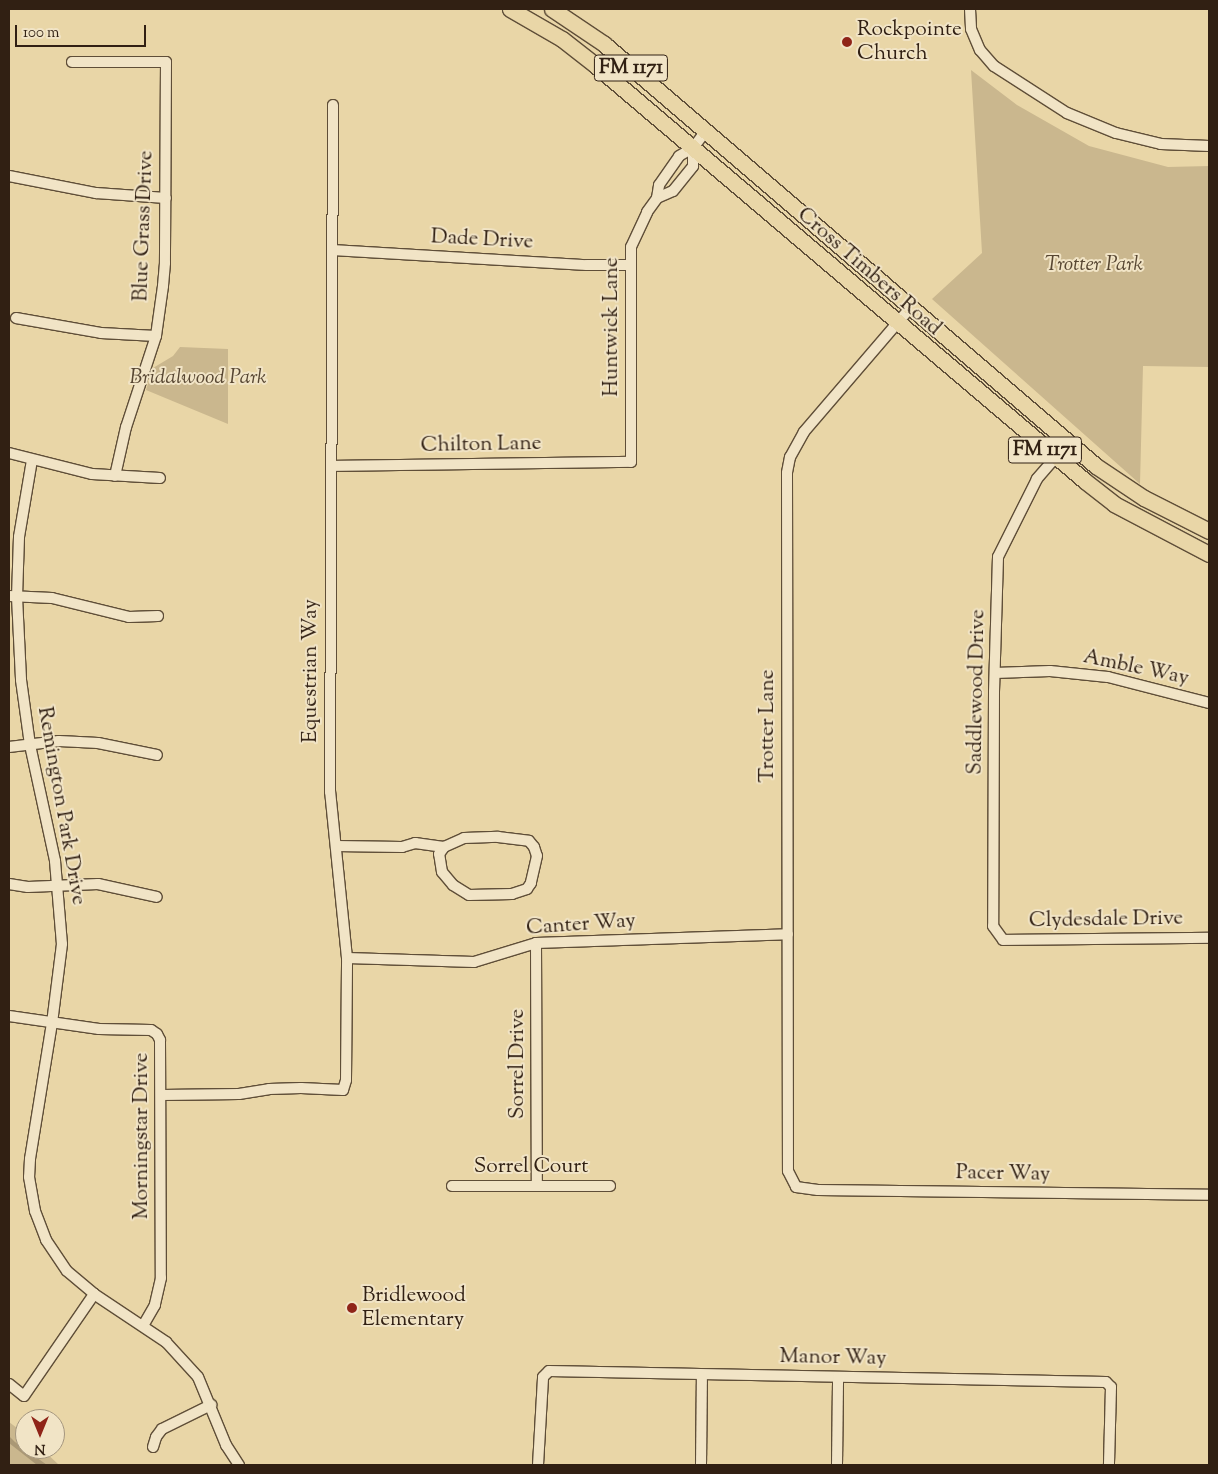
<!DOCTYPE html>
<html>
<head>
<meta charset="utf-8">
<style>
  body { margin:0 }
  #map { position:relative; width:1218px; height:1474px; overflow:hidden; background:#e9d6a7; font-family:"Sorts Mill Goudy",serif }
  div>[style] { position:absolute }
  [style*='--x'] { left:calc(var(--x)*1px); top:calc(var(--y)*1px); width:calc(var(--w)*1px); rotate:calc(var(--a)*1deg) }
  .green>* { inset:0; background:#cab78e }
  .water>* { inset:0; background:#aa9875 }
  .roads { filter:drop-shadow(1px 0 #5f4e38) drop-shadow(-1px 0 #5f4e38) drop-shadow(0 1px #5f4e38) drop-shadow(0 -1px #5f4e38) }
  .minor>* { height:10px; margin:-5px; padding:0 5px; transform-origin:5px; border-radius:5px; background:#f1e4c6 }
  .primary>* { height:15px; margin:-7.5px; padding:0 7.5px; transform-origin:7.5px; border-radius:7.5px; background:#e9d6a7 }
  .dots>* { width:14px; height:14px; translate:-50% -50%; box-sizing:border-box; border:2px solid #f1e4c6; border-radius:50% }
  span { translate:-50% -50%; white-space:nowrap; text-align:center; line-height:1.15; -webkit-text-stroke:4px #f1e4c6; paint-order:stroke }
  .shield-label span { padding:1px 4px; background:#f1e4c6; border:1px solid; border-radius:4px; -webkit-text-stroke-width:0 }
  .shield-label { font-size:20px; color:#312013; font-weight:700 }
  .poi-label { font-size:21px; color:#312013 }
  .left { translate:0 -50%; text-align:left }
  .street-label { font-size:21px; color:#312013 }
  .park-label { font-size:21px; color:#574632; font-style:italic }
  .frame { position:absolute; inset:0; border:10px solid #312013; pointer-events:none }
  .north { position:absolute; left:15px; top:1409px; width:50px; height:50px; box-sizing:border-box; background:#f1e4c6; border:1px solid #a4967e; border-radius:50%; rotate:180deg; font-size:14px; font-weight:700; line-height:20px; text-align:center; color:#312013 }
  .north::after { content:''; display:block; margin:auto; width:18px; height:22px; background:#8f2418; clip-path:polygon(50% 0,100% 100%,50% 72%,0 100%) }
  .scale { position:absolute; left:15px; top:25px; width:131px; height:22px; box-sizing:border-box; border:2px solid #312013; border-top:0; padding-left:6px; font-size:15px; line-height:18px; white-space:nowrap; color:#312013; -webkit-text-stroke:4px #f1e4c6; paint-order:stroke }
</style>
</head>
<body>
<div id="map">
  <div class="green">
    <div style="clip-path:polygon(971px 70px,1017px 105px,1089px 146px,1168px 167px,1209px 166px,1209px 367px,1143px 366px,1140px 484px,932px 299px,982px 253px)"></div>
    <div style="clip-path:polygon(180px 347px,228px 349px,228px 424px,146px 390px,153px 368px,173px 356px)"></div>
    <div style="clip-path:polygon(9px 1422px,25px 1434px,25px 1449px,42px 1449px,59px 1465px,9px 1465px)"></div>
  </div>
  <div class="water">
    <div style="clip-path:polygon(9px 1436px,15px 1442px,47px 1465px,37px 1465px,9px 1443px)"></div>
  </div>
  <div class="roads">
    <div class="minor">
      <div style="--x:970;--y:9;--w:20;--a:87"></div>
      <div style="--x:971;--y:29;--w:23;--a:67"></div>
      <div style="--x:980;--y:50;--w:21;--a:49"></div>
      <div style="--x:994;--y:66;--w:87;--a:32.8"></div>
      <div style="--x:1067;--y:113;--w:53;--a:22.2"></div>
      <div style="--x:1116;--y:133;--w:46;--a:13.7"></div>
      <div style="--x:1161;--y:144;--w:48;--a:2.4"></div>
      <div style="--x:72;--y:62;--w:94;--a:0"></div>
      <div style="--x:166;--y:62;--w:201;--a:90.3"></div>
      <div style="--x:165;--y:263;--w:23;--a:95"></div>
      <div style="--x:163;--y:286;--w:50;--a:98"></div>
      <div style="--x:156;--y:336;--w:96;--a:108.2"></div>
      <div style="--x:126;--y:427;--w:50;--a:102.7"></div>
      <div style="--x:9;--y:176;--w:89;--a:11.1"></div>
      <div style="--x:96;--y:193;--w:70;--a:4.1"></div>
      <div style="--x:657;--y:198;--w:17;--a:-24"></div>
      <div style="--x:673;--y:191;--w:32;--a:-51"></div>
      <div style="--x:693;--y:166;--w:18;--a:-90"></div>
      <div style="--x:332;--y:250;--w:255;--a:3.4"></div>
      <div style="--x:587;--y:265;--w:43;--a:0"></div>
      <div style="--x:911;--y:307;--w:165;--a:130.6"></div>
      <div style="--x:804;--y:432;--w:29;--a:119"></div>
      <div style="--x:790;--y:457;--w:16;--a:101"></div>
      <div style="--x:787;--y:473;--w:698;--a:89.92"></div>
      <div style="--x:788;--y:1171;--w:18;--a:63"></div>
      <div style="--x:796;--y:1187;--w:22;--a:8"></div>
      <div style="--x:818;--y:1190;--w:391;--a:0.7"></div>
      <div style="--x:16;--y:318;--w:86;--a:10"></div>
      <div style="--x:101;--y:333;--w:55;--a:3.1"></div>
      <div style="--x:9;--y:453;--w:86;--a:14.2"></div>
      <div style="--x:92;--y:474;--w:68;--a:3.4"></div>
      <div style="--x:1055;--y:458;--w:28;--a:131"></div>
      <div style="--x:1037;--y:479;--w:87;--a:116.6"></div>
      <div style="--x:998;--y:557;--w:135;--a:91.7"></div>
      <div style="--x:994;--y:692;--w:234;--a:90.2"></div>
      <div style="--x:993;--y:926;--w:17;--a:54"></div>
      <div style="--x:1003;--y:940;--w:206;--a:-0.6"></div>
      <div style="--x:32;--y:460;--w:78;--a:99.6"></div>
      <div style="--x:19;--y:537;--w:60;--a:91.9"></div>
      <div style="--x:17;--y:597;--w:83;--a:87.2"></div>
      <div style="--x:21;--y:680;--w:66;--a:82.1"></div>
      <div style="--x:30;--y:745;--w:119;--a:77.8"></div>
      <div style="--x:55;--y:861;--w:83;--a:85.2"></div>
      <div style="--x:62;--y:944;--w:80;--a:97.2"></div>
      <div style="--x:52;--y:1023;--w:138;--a:99.2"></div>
      <div style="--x:30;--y:1159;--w:18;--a:93"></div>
      <div style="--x:29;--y:1177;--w:35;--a:80"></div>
      <div style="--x:35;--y:1211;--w:31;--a:69"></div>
      <div style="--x:46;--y:1240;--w:37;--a:56"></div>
      <div style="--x:67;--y:1271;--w:35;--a:40"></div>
      <div style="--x:94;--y:1294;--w:87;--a:33.7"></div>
      <div style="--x:166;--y:1342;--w:47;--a:47.6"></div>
      <div style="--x:198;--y:1377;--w:74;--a:67.6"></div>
      <div style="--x:226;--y:1445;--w:24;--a:57"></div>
      <div style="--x:332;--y:466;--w:299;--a:-0.8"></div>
      <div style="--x:631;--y:462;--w:215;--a:-90"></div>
      <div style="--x:631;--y:247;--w:38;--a:-65"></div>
      <div style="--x:647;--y:212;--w:17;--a:-54"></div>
      <div style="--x:657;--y:198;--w:13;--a:-81"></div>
      <div style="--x:659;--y:185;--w:35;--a:-55"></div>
      <div style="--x:679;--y:156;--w:16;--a:-30"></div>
      <div style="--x:693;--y:148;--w:20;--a:-53"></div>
      <div style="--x:9;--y:596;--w:43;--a:2.7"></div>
      <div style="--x:52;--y:598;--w:79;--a:13.9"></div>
      <div style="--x:129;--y:617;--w:29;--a:-2"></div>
      <div style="--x:995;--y:673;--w:55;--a:-2.1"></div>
      <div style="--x:1050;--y:671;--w:58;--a:5.9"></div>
      <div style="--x:1108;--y:677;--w:104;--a:14.4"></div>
      <div style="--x:9;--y:747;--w:50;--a:-6.8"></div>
      <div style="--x:59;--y:741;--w:20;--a:3"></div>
      <div style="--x:79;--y:742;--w:19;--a:3"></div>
      <div style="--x:98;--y:743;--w:60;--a:11.5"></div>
      <div style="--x:498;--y:837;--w:31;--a:7"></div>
      <div style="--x:529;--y:841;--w:8;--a:50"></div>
      <div style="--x:534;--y:847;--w:9;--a:72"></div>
      <div style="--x:537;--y:856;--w:28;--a:103"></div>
      <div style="--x:531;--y:883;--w:7;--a:124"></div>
      <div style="--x:527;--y:889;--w:16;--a:162"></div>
      <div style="--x:512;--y:894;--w:43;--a:178.7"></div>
      <div style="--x:469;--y:895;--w:19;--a:-148"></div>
      <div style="--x:453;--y:885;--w:17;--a:-130"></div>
      <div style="--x:442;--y:872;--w:18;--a:-99"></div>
      <div style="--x:439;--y:854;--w:9;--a:-54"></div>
      <div style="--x:444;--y:847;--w:22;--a:-24"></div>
      <div style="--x:464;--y:838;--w:34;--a:-2"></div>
      <div style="--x:336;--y:846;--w:66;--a:0.9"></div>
      <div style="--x:402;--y:847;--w:14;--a:-17"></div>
      <div style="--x:415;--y:843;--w:29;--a:8"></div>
      <div style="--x:9;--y:884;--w:19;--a:9"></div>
      <div style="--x:28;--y:887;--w:70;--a:-2.5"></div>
      <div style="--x:98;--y:884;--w:60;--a:12.4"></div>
      <div style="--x:536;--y:943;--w:242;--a:89.8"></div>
      <div style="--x:347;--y:958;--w:127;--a:1.8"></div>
      <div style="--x:474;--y:962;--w:65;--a:-17"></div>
      <div style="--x:536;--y:943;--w:252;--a:-2"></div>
      <div style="--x:9;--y:1016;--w:91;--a:8.2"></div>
      <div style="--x:99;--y:1029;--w:52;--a:1.1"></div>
      <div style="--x:151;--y:1030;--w:7;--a:34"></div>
      <div style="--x:157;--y:1034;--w:7;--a:63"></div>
      <div style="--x:160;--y:1040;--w:238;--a:89.8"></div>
      <div style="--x:161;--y:1278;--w:28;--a:103"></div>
      <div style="--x:155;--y:1305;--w:24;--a:120"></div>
      <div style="--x:162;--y:1095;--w:77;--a:-0.7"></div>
      <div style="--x:239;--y:1094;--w:30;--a:-9"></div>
      <div style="--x:269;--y:1089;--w:32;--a:-2"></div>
      <div style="--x:301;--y:1088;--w:42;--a:2.7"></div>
      <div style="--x:343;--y:1090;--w:10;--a:-73"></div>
      <div style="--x:346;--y:1080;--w:122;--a:-89.5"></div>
      <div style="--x:347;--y:958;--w:167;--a:-95.8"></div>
      <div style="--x:330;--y:792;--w:687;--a:-89.75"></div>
      <div style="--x:452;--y:1186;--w:158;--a:0"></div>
      <div style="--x:9;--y:1384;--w:19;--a:39"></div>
      <div style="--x:24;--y:1396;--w:124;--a:-55.5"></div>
      <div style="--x:153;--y:1447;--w:10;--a:-73"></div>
      <div style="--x:156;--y:1437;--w:10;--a:-53"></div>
      <div style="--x:162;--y:1429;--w:55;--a:-26.1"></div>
      <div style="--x:538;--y:1465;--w:88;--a:-86.7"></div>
      <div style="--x:543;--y:1377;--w:8;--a:-45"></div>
      <div style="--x:549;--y:1371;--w:557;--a:1.13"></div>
      <div style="--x:1106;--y:1382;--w:7;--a:45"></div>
      <div style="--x:1111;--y:1387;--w:78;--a:91.5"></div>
      <div style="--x:701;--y:1465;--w:90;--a:-89.4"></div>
      <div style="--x:837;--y:1465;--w:88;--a:-89.3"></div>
    </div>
    <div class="primary">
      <div style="--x:510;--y:9;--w:60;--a:30"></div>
      <div style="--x:562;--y:39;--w:41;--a:38"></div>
      <div style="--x:594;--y:64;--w:644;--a:40.34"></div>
      <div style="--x:1085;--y:481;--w:37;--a:38"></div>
      <div style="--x:1114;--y:504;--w:107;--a:27.8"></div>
      <div style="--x:552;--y:9;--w:63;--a:33.9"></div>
      <div style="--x:604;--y:44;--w:648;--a:40.62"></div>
      <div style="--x:1096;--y:466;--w:58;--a:33.7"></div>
      <div style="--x:1144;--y:498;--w:73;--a:26.9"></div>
    </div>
  </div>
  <div class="dots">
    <div style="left:847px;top:42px;background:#8f2418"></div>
    <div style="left:352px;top:1308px;background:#8f2418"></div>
  </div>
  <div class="shield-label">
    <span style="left:631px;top:68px">FM 1171</span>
    <span style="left:1045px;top:450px">FM 1171</span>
  </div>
  <div class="poi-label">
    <span class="left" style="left:857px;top:42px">Rockpointe<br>Church</span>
    <span class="left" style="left:362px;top:1308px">Bridlewood<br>Elementary</span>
  </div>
  <div class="street-label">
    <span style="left:144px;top:226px;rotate:-88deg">Blue Grass Drive</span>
    <span style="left:482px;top:240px;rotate:3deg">Dade Drive</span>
    <span style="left:869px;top:272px;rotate:41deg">Cross Timbers Road</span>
    <span style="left:612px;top:327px;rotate:-90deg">Huntwick Lane</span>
    <span style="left:481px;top:445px;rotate:-1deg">Chilton Lane</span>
    <span style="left:1136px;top:668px;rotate:12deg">Amble Way</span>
    <span style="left:311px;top:671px;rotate:-90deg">Equestrian Way</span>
    <span style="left:977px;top:692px;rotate:-89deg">Saddlewood Drive</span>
    <span style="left:768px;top:726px;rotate:-90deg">Trotter Lane</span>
    <span style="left:61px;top:806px;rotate:80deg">Remington Park Drive</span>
    <span style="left:1106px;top:920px;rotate:-1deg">Clydesdale Drive</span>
    <span style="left:581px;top:925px;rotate:-4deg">Canter Way</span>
    <span style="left:518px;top:1064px;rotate:-90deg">Sorrel Drive</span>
    <span style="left:142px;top:1136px;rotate:-90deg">Morningstar Drive</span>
    <span style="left:531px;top:1167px">Sorrel Court</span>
    <span style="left:1003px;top:1174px;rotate:1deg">Pacer Way</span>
    <span style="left:833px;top:1358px;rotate:1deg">Manor Way</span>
  </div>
  <div class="park-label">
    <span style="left:1094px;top:265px">Trotter Park</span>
    <span style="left:198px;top:378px">Bridalwood Park</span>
  </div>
  <div class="frame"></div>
  <div class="north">N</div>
  <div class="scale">100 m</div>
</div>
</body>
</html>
